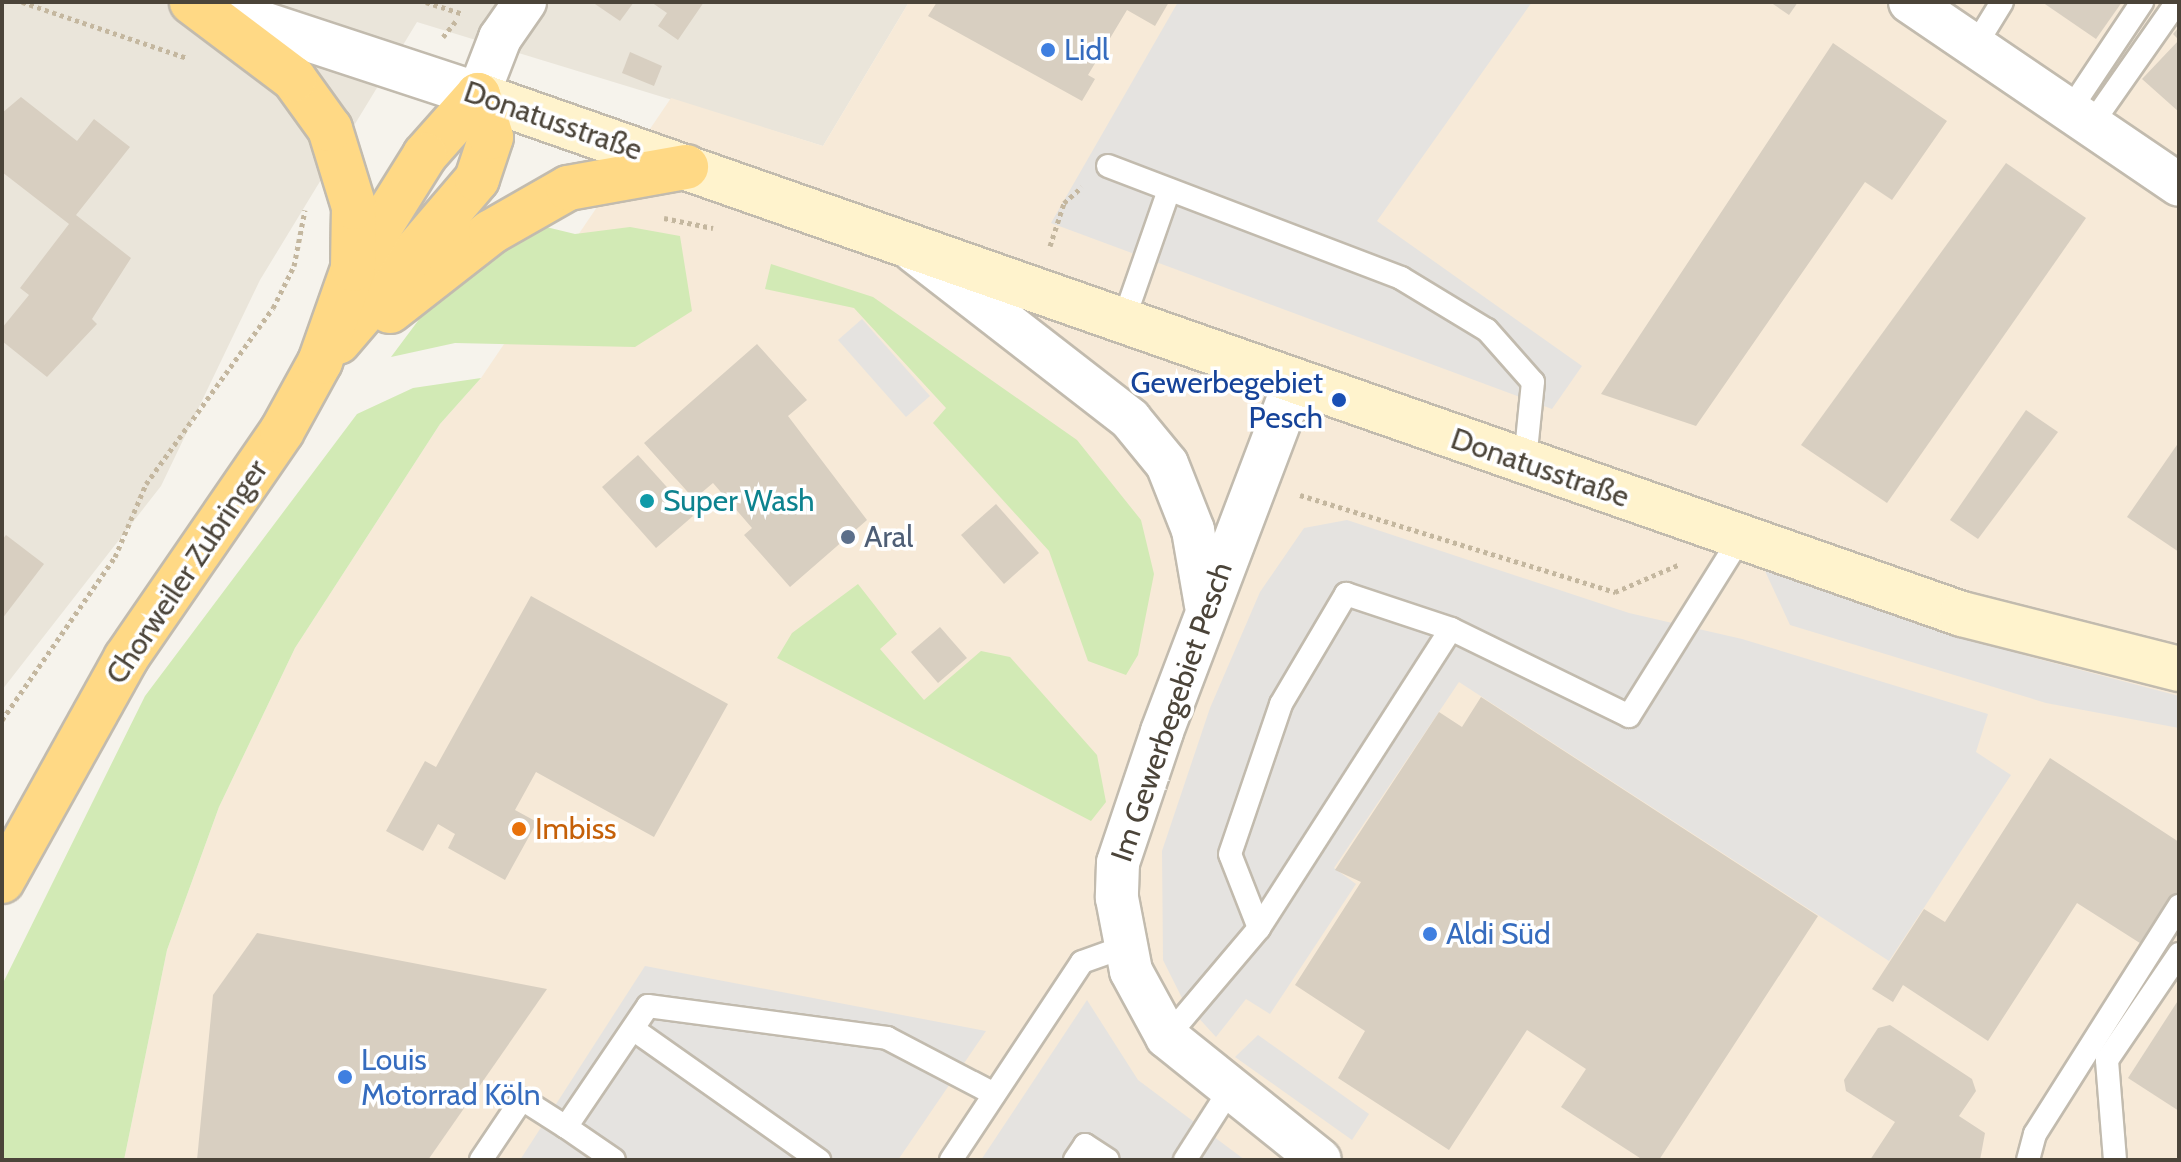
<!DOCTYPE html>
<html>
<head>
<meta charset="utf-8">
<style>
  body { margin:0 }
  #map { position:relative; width:2181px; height:1162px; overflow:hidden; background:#f6f3ec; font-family:Cabin,sans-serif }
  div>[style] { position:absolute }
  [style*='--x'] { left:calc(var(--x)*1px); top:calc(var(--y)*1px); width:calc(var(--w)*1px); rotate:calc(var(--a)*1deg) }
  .residential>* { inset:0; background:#eae5da }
  .commercial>* { inset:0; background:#f7ead8 }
  .green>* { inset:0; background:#d2eab5 }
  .parking>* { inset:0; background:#e5e3e0 }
  .building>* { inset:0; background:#d8cfc1 }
  .path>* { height:5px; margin-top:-2.5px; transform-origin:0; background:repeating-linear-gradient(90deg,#c4b79f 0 4px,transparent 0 8px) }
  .roads { filter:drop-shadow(2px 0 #c2bbae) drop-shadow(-2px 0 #c2bbae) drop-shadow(0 2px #c2bbae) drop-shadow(0 -2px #c2bbae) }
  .service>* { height:22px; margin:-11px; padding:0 11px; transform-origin:11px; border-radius:11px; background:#fff }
  .minor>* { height:42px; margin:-21px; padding:0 21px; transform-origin:21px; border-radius:21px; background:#fff }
  .tertiary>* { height:44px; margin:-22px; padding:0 22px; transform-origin:22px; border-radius:22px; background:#fff }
  .secondary>* { height:44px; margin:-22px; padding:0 22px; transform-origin:22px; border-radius:22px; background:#fff3cd }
  .trunk>* { height:44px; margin:-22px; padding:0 22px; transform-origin:22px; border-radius:22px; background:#ffd985 }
  .dots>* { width:22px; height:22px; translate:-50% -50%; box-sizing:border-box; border:4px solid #fff; border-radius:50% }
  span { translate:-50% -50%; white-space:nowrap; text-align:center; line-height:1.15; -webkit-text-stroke:7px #fff; paint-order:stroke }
  .shop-label { font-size:30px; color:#366cbe }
  .left { translate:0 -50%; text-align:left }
  .street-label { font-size:30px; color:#4b4439 }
  .transit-label { font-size:30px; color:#164399 }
  .right { translate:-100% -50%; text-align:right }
  .culture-label { font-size:30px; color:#0d838f }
  .service-label { font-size:30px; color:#4e5e75 }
  .food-label { font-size:30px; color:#c56008 }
  .frame { position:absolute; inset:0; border:4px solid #4b4439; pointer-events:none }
</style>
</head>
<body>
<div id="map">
  <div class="residential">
    <div style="clip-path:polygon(2px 2px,909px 2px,823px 146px,417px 22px,260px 280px,161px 486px,2px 690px)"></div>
  </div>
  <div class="commercial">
    <div style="clip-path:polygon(909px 2px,2179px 2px,2179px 1160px,124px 1160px,167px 950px,219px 807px,295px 648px,440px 424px,481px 378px,671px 98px,823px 146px)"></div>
  </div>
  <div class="green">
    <div style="clip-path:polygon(542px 226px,575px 234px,630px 227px,680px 236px,692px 311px,635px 347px,455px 343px,391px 357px,432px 302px)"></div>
    <div style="clip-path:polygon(771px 264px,873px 297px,1077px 440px,1141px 520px,1154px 574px,1138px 655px,1126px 675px,1088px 661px,1049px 551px,933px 423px,946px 408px,854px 308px,765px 289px)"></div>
    <div style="clip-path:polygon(481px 378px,440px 424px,295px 648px,219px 807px,167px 950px,124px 1160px,2px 1160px,2px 985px,145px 696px,357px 414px,413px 388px)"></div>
    <div style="clip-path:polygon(858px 584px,897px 634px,880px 649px,924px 700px,981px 651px,1010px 657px,1097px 755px,1106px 802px,1091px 821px,777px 658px,792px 633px)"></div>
  </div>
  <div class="parking">
    <div style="clip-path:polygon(1178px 2px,1532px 2px,1377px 221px,1582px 366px,1552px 409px,1051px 223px)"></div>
    <div style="clip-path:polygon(862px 319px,930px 396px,906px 417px,838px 340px)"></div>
    <div style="clip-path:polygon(1347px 520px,1629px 613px,1742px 639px,1988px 714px,1976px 752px,2011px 775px,1889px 961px,1459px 682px,1334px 868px,1356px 884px,1270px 1014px,1246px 999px,1216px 1037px,1184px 1002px,1163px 960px,1162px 851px,1210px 708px,1260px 592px,1304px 528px)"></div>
    <div style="clip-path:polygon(1765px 571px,2027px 656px,2179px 696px,2179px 728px,2046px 703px,1790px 625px)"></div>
    <div style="clip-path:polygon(645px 966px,986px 1031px,898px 1160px,520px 1160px)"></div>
    <div style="clip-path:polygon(1087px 1000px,1138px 1080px,1245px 1160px,981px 1160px)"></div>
    <div style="clip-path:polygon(1258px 1035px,1369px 1114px,1352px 1140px,1235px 1057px)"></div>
  </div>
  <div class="building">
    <div style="clip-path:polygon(592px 2px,634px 2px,620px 21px)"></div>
    <div style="clip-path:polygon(651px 2px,704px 2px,678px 40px,658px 26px,667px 13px)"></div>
    <div style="clip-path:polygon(937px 2px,1169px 2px,1155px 26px,1127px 10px,1088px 75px,1095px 79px,1082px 101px,928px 16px)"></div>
    <div style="clip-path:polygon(1770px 2px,1798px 2px,1789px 15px)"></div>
    <div style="clip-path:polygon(2042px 2px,2122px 2px,2096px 39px)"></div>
    <div style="clip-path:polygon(2179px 27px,2179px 112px,2142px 79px,2179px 40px,2173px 34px)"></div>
    <div style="clip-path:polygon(1833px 43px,1947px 121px,1892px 200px,1865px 182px,1696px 426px,1601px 394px)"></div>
    <div style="clip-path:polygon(630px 52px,662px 66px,654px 86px,622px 73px)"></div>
    <div style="clip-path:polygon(21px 97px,77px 141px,94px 119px,130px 147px,76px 215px,131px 258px,92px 319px,97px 324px,47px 377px,2px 341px,2px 328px,29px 295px,20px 288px,69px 224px,2px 172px,2px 113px)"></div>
    <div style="clip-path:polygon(2006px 163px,2086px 218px,1887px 503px,1801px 445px)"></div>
    <div style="clip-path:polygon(757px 344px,807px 400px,788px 416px,867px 520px,790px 587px,744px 535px,752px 528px,713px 483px,694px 499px,644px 443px)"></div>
    <div style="clip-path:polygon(2026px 410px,2058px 432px,1978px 539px,1950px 520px)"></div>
    <div style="clip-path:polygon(2179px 442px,2179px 552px,2127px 517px)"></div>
    <div style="clip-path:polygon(638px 455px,693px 516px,656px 548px,602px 487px)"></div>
    <div style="clip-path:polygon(996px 504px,1039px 553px,1004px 584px,961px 535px)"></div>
    <div style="clip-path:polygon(6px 535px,44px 564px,2px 619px,2px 540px)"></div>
    <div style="clip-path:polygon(531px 596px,728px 704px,654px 837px,536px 772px,515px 810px,537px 822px,505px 880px,448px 848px,455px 834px,438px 824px,423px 851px,386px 831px,425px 761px,436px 767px)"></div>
    <div style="clip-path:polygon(940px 627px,967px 658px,938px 683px,911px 652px)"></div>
    <div style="clip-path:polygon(1481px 697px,1818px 916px,1659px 1160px,1643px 1160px,1561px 1107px,1586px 1069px,1527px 1030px,1449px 1150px,1338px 1078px,1365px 1031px,1295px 985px,1361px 882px,1335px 870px,1439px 712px,1462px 727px)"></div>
    <div style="clip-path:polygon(2050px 758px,2179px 842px,2179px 890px,2143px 945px,2077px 903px,1988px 1041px,1903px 985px,1893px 1002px,1872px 989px,1924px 909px,1945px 922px)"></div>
    <div style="clip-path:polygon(257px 933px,547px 989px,428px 1160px,197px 1160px,213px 995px)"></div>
    <div style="clip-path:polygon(2179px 999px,2179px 1111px,2128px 1078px)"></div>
    <div style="clip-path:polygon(1890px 1025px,1972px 1079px,1976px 1091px,1959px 1116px,1985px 1133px,1980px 1160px,1870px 1160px,1895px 1122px,1846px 1091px,1844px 1080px,1878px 1028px)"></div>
  </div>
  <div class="path">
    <div style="--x:22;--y:2;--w:174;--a:18.7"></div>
    <div style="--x:426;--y:2;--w:38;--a:18"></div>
    <div style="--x:443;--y:37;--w:22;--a:-51"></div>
    <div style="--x:664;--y:218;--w:50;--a:11.5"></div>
    <div style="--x:1050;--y:246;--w:45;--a:-72"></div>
    <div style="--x:1064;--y:203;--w:24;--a:-42"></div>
    <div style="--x:1300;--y:495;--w:330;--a:17.1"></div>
    <div style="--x:1615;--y:592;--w:69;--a:-23.2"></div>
    <div style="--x:2;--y:720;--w:198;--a:-55.3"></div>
    <div style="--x:115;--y:557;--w:79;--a:-67"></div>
    <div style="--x:146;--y:484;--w:217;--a:-54.2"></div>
    <div style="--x:273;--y:308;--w:47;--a:-63.4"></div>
    <div style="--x:294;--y:266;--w:57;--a:-78.9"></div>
  </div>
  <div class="roads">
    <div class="service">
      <div style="--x:1975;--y:46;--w:52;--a:-58.5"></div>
      <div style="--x:2070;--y:110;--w:130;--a:-56.3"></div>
      <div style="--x:2091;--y:125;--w:150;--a:-55"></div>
      <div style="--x:1108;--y:166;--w:314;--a:20.9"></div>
      <div style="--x:1401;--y:278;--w:100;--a:31.2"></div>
      <div style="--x:1487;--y:330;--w:69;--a:48.5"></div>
      <div style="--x:1533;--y:382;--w:79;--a:95.8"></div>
      <div style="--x:1123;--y:322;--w:140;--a:-70.8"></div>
      <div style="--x:1259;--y:928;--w:79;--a:-111.4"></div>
      <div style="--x:1230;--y:854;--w:158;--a:-71.2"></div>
      <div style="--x:1281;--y:704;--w:128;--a:-59.4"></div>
      <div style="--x:1346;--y:594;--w:111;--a:18.4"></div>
      <div style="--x:1451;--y:629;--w:198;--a:26"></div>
      <div style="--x:1629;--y:716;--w:211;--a:-58"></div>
      <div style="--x:633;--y:1029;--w:228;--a:35.2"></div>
      <div style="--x:1167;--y:1037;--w:143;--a:-49.8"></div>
      <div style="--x:1259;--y:928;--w:355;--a:-57.3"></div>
      <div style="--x:566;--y:1127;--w:58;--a:34.5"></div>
      <div style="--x:481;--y:1160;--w:73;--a:-56.1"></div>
      <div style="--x:522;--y:1099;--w:52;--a:32.5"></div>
      <div style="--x:566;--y:1127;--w:146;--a:-55.9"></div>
      <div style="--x:648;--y:1006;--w:241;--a:7.6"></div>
      <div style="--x:887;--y:1038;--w:121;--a:27.6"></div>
      <div style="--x:951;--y:1160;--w:237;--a:-56.5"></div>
      <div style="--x:1082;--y:962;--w:45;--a:-19.7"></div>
      <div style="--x:1075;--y:1160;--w:18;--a:-56"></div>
      <div style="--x:1085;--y:1145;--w:27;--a:33"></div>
      <div style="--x:1185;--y:1160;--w:82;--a:-57.5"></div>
      <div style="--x:2028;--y:1160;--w:27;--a:-75"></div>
      <div style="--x:2035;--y:1134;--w:270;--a:-57.7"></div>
      <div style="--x:2115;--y:1160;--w:100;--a:-94.6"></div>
      <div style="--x:2107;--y:1060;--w:128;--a:-55.8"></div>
    </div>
    <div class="minor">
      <div style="--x:1910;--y:2;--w:325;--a:34.2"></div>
      <div style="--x:478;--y:95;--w:61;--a:-68.9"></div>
      <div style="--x:500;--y:38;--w:44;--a:-55.2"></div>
      <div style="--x:915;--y:252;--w:272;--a:37.8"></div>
      <div style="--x:1130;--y:419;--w:58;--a:50.6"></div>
      <div style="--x:1167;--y:464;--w:71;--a:68.5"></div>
      <div style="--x:1193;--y:530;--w:76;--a:80.2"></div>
      <div style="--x:1294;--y:384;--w:372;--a:110.8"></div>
      <div style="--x:1162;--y:732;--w:138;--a:108.6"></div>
      <div style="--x:1118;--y:863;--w:35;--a:92"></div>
      <div style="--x:1117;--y:898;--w:74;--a:79.1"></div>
      <div style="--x:1131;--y:971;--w:75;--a:61.4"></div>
      <div style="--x:1167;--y:1037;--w:196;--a:38.8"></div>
    </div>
    <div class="tertiary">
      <div style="--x:199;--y:3;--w:294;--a:18.2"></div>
    </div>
    <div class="secondary">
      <div style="--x:478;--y:95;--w:1572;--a:19.28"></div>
      <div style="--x:1962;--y:614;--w:224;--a:14.2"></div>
    </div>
    <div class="trunk">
      <div style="--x:390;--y:311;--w:128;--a:-38"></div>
      <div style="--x:491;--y:232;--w:89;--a:-29.7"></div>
      <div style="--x:568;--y:188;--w:120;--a:-10.1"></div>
      <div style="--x:338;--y:342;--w:214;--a:-49.5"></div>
      <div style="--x:477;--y:179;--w:44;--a:-71.6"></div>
      <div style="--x:491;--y:137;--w:44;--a:-107.2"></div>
      <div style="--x:478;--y:95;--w:80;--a:131.5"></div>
      <div style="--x:425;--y:155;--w:132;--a:122"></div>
      <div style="--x:2;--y:881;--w:255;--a:-60.9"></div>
      <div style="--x:126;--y:658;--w:275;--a:-55.5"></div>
      <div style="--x:282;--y:431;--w:79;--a:-61.2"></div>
      <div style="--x:320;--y:362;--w:99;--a:-70.5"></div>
      <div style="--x:353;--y:269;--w:62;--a:-89.1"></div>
      <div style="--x:354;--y:207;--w:82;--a:-107.1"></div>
      <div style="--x:330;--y:129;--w:62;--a:-125.8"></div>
      <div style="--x:294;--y:79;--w:128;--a:-143"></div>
    </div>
  </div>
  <div class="dots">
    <div style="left:1048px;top:50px;background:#3f7fe0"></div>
    <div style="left:1339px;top:400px;background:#1a4fb4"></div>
    <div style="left:647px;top:501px;background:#0f9aa8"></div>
    <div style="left:848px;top:537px;background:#5c6f8a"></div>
    <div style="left:519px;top:829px;background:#e8710a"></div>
    <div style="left:1430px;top:934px;background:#3f7fe0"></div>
    <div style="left:345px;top:1077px;background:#3f7fe0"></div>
  </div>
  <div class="shop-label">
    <span class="left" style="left:1064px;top:50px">Lidl</span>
    <span class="left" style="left:1446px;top:934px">Aldi Süd</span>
    <span class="left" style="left:361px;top:1077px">Louis<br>Motorrad Köln</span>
  </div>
  <div class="street-label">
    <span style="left:553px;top:121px;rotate:19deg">Donatusstraße</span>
    <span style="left:1540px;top:468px;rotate:19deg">Donatusstraße</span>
    <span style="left:187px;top:572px;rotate:-56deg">Chorweiler Zubringer</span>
    <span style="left:1172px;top:712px;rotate:-71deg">Im Gewerbegebiet Pesch</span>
  </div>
  <div class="transit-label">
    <span class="right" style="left:1323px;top:400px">Gewerbegebiet<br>Pesch</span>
  </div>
  <div class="culture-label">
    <span class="left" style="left:663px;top:501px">Super Wash</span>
  </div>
  <div class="service-label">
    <span class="left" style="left:864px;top:537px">Aral</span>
  </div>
  <div class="food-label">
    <span class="left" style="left:535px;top:829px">Imbiss</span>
  </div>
  <div class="frame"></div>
</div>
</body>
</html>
